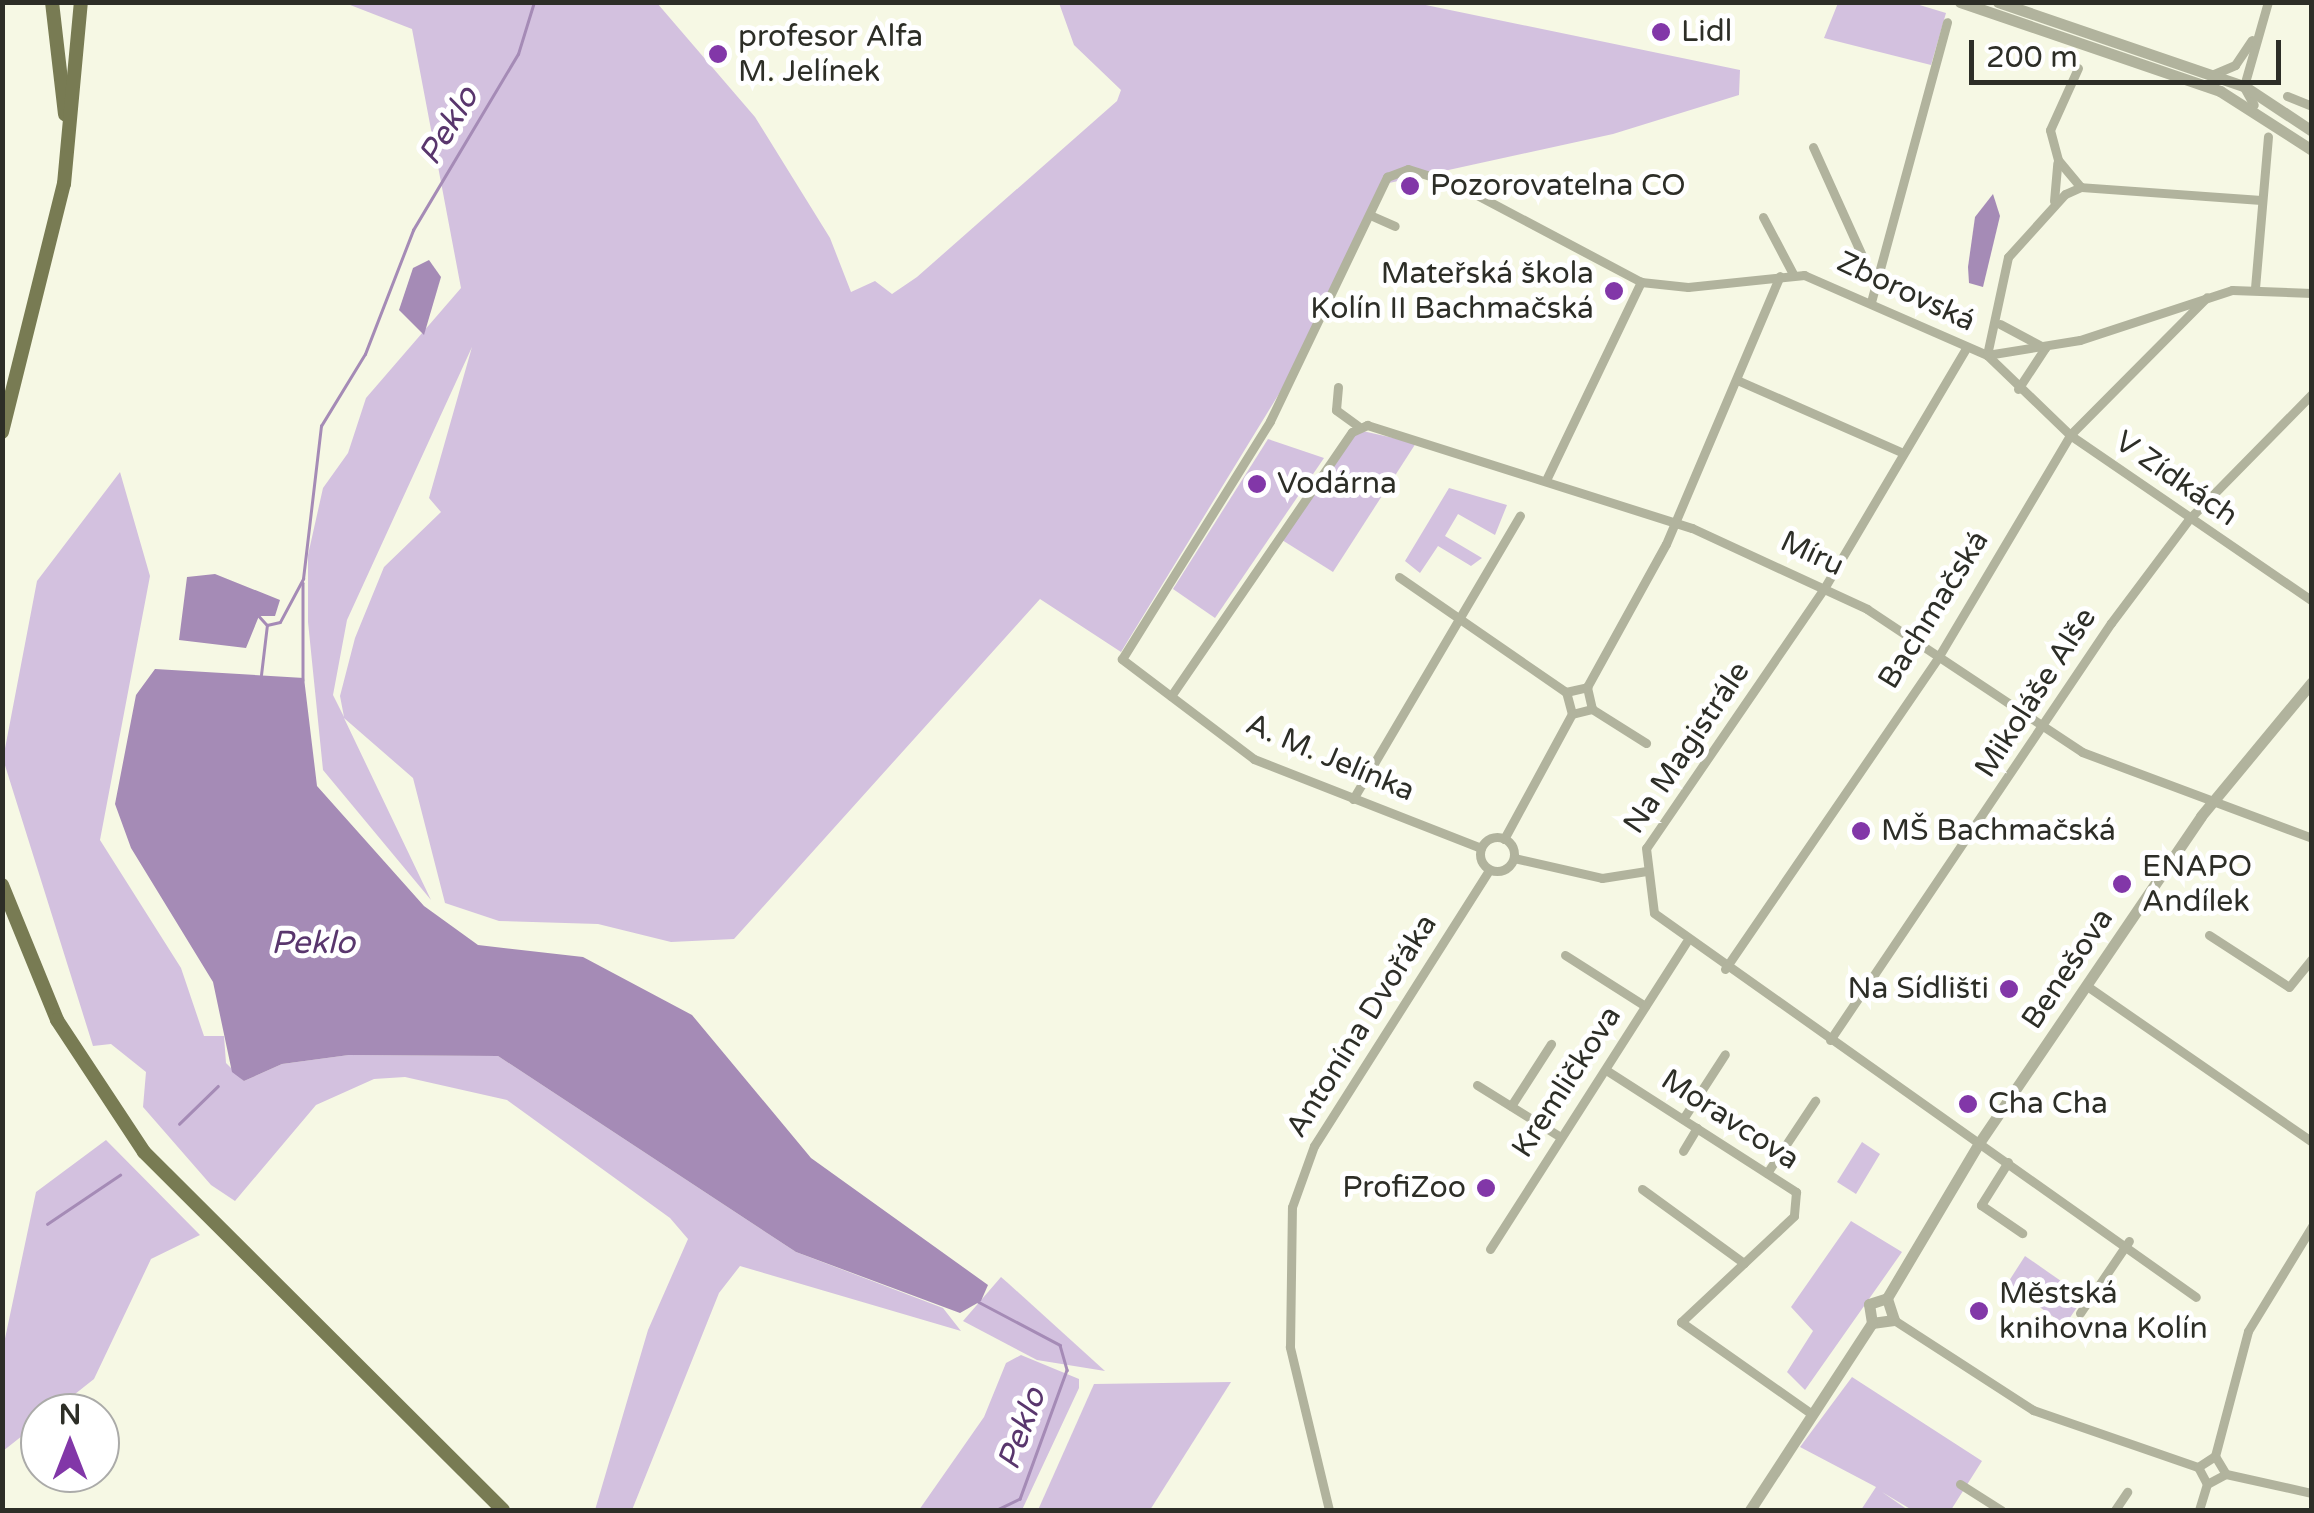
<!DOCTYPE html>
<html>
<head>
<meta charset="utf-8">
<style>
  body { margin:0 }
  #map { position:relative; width:2314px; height:1513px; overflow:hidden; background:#f6f8e4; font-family:"Varela Round",sans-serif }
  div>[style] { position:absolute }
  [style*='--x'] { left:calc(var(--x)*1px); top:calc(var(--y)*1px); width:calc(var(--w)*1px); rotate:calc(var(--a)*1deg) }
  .green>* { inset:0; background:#d3c1df }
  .water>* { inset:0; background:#a58bb6 }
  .stream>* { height:2.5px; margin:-1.25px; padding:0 1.25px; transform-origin:1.25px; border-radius:1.25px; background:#a58bb6 }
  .minor>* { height:9px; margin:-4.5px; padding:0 4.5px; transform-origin:4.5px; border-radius:4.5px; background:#b1b39d }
  .minor>.ring { margin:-4.5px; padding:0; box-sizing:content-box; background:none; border:9px solid #b1b39d; border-radius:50% }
  .tertiary>* { height:11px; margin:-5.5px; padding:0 5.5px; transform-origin:5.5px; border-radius:5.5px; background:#b1b39d }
  .primary>* { height:14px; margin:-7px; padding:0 7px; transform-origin:7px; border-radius:7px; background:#787b53 }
  .dots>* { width:28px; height:28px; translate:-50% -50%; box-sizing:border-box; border:5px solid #fff; border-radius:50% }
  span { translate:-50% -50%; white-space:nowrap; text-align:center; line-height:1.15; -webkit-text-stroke:10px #fff; paint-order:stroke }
  .poi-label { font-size:30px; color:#2d2e27 }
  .left { translate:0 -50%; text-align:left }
  .right { translate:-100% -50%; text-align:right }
  .street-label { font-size:30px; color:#2d2e27 }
  .water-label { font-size:32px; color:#59366d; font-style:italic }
  .frame { position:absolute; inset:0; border:5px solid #2d2e27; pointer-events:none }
  .north { position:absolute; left:20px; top:1393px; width:100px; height:100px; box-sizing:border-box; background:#fff; border:2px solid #ababa9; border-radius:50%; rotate:0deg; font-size:28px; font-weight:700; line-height:40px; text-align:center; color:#2d2e27 }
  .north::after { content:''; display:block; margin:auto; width:35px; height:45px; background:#8237a8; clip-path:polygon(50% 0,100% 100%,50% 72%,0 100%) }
  .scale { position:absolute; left:1969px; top:40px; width:312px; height:45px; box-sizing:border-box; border:5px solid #2d2e27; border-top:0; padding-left:12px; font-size:30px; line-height:35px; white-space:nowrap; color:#2d2e27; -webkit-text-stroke:8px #fff; paint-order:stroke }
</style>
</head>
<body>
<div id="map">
  <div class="green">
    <div style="clip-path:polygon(evenodd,345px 3px,657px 3px,755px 117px,830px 238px,851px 292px,875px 281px,892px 294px,917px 277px,1117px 101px,1121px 90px,1074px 45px,1059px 3px,1416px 3px,1740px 70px,1739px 95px,1613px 134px,1380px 185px,1296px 366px,1121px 652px,1040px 599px,734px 939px,671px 942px,598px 924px,499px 921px,445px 903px,413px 778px,344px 718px,431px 900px,323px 770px,308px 622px,308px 555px,323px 488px,348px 453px,366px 398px,461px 288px,412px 29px,345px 3px,472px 347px,429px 498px,441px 512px,384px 567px,355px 638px,340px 696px,344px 717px,333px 695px,347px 620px,472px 347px)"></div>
    <div style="clip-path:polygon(1838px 3px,1913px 3px,1946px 13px,1931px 65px,1824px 38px)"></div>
    <div style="clip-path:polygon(1358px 430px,1416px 443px,1333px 572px,1282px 540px)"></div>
    <div style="clip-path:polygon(1268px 439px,1324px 458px,1215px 618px,1173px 589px)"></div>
    <div style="clip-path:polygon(120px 472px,150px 576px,100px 840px,181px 968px,204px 1036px,224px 1036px,226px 1063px,244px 1081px,282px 1064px,349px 1055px,498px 1056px,796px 1252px,943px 1308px,961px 1331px,740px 1266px,719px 1293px,632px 1510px,595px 1510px,648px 1330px,688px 1239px,670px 1218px,507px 1100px,405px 1077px,374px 1079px,316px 1105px,235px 1201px,211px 1185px,143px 1107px,146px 1072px,111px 1044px,93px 1046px,3px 759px,37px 581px)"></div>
    <div style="clip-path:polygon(1449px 488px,1507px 505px,1495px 535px,1458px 514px,1445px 536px,1482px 558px,1471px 566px,1438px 546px,1420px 573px,1405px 561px)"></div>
    <div style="clip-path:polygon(106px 1140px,200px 1235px,151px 1259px,94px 1379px,3px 1451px,3px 1348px,36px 1192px)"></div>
    <div style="clip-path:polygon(1862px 1142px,1880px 1154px,1856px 1194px,1837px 1182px)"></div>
    <div style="clip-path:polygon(1851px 1221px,1902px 1252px,1805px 1390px,1787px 1372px,1813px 1331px,1791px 1307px)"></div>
    <div style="clip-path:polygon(2025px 1256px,2084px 1297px,2065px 1325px,2007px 1284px)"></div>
    <div style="clip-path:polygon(1001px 1277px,1009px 1284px,1105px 1371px,1037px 1360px,963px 1321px)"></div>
    <div style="clip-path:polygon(1021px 1355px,1079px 1379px,1079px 1388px,1022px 1510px,919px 1510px,984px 1417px,1006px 1363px)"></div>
    <div style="clip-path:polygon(1852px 1377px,1982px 1461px,1951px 1510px,1912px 1510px,1882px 1492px,1908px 1510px,1861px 1510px,1876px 1487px,1800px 1447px)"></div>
    <div style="clip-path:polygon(1231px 1382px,1150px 1510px,1038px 1510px,1094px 1384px)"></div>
  </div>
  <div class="water">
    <div style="clip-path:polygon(1993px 194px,2000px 216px,1983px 287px,1969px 283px,1968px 267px,1975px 217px)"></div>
    <div style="clip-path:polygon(429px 260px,441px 277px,424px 335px,399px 310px,413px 268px)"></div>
    <div style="clip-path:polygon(215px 574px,280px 600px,275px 616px,259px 616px,246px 648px,179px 640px,187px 577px)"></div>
    <div style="clip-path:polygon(155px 669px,304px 678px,317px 786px,424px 906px,478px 945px,583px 957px,692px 1015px,811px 1158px,988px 1285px,981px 1301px,960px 1313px,796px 1252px,498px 1056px,349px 1055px,282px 1064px,244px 1081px,232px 1072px,213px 982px,131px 848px,115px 804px,136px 695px)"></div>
  </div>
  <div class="stream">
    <div style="--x:303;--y:583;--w:97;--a:90"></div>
    <div style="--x:259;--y:616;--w:12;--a:48"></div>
    <div style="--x:261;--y:675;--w:50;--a:-83.2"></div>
    <div style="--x:267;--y:625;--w:13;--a:-13"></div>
    <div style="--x:280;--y:622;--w:49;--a:-61.9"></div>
    <div style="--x:303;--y:579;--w:154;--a:-83.3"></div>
    <div style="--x:321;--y:426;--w:84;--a:-58.6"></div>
    <div style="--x:365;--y:354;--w:133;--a:-68.8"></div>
    <div style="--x:413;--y:230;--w:205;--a:-59.2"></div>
    <div style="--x:518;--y:54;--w:54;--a:-72.9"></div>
    <div style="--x:179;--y:1124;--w:54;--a:-44.3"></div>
    <div style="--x:47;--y:1224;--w:88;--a:-33.9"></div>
    <div style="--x:977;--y:1301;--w:94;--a:27.9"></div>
    <div style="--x:1060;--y:1345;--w:26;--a:74"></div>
    <div style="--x:1067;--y:1370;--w:137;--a:110"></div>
    <div style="--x:1020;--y:1499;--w:25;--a:154"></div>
  </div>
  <div class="minor">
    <div style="--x:2078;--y:68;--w:68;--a:114.3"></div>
    <div style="--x:2050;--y:130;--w:31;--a:75"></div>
    <div style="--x:2058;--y:160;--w:35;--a:50"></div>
    <div style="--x:2214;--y:74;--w:23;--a:-23"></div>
    <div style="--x:2235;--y:65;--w:30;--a:-56"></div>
    <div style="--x:2244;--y:86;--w:87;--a:-74.1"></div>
    <div style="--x:2245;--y:89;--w:18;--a:61"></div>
    <div style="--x:2287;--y:96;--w:27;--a:22"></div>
    <div style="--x:1813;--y:147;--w:156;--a:65.7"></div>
    <div style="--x:2261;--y:200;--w:180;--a:-175.9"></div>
    <div style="--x:2081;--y:187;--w:17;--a:156"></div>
    <div style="--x:2065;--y:194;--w:85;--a:132.1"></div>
    <div style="--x:2008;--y:257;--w:100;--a:102.1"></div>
    <div style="--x:1987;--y:355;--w:115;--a:43.9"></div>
    <div style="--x:2070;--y:435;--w:293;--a:34.4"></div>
    <div style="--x:2054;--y:201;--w:38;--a:-85"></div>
    <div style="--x:1370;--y:215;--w:27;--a:24"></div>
    <div style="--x:1763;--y:217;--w:64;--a:62.2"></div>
    <div style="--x:2255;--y:288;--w:152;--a:-85.1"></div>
    <div style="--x:1871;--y:302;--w:290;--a:-74.8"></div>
    <div style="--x:2000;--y:324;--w:51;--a:28.1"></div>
    <div style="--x:2045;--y:348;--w:49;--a:123.4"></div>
    <div style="--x:1965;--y:350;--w:275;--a:120.6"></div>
    <div style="--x:1825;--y:587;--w:316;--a:124.4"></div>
    <div style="--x:1646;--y:848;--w:65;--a:83"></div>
    <div style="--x:1654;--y:913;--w:664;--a:35.32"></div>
    <div style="--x:1737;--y:380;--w:181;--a:23.7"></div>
    <div style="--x:1338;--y:387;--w:23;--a:95"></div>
    <div style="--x:1336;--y:410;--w:27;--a:36"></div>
    <div style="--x:1546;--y:480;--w:220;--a:-64.4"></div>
    <div style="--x:1399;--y:577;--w:203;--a:34.6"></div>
    <div style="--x:1587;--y:687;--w:163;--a:-61.1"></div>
    <div style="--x:1666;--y:544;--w:291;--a:-67"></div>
    <div style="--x:1171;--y:696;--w:320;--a:-55.6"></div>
    <div style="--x:1352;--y:432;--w:17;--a:-25"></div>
    <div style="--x:1367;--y:425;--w:341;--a:17.6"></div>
    <div style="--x:1692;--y:528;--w:193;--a:24.8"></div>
    <div style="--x:1867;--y:609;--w:258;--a:33.6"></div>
    <div style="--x:2082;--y:752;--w:246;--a:20.5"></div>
    <div style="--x:1592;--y:709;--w:64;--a:32.2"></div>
    <div style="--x:1572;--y:714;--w:23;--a:-105"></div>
    <div style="--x:1566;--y:692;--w:22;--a:-13"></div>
    <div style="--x:1572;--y:714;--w:21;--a:-14"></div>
    <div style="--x:1592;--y:709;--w:23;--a:-103"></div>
    <div style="--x:1353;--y:799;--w:329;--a:-59.5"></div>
    <div class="ring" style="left:1480px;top:837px;width:25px;height:25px"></div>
    <div style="--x:1504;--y:839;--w:142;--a:-61.5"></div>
    <div style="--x:1481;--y:848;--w:244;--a:-158.6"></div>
    <div style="--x:1254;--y:759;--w:166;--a:-142.9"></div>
    <div style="--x:1122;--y:659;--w:280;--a:-58.1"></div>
    <div style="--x:1270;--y:421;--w:271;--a:-64.4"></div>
    <div style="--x:1387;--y:177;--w:22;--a:-21"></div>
    <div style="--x:1408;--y:169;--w:52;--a:17.7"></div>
    <div style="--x:1458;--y:185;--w:207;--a:27.9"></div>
    <div style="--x:1641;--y:282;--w:47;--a:6.1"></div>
    <div style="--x:1688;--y:287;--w:117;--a:-5.9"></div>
    <div style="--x:1804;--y:275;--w:200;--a:23.6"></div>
    <div style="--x:1987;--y:355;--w:94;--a:-9.2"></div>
    <div style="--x:2080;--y:340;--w:160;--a:-18.2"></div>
    <div style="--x:2232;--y:290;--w:80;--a:2.1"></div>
    <div style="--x:1514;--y:858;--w:90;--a:12.8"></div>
    <div style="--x:1602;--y:878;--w:45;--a:-9"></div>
    <div style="--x:2209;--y:935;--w:95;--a:33"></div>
    <div style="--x:2289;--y:987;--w:36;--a:-51"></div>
    <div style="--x:1565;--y:955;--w:95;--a:32.5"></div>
    <div style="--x:1725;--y:969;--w:379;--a:-55.6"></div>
    <div style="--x:1939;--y:656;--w:257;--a:-59.3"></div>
    <div style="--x:2070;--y:435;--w:194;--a:-45.2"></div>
    <div style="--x:2087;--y:986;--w:274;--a:34.7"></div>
    <div style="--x:1830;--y:1040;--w:503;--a:-56.03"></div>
    <div style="--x:2111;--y:623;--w:130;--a:-53.1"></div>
    <div style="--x:2189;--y:519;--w:175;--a:-45.5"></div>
    <div style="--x:1606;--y:1070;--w:226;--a:32.7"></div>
    <div style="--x:1796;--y:1192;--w:24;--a:95"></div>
    <div style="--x:1794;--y:1216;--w:155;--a:136.8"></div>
    <div style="--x:1681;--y:1322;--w:156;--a:35.1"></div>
    <div style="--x:1477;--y:1085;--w:97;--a:31.9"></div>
    <div style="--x:1511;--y:1106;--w:74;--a:-57.2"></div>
    <div style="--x:1683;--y:1119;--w:77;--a:-57.1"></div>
    <div style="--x:1683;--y:1151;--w:27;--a:-59"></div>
    <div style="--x:2008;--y:1162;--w:51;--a:122.1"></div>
    <div style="--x:1981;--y:1205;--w:50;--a:34.3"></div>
    <div style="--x:1767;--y:1173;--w:87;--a:-56.3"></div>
    <div style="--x:1642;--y:1189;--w:126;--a:36"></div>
    <div style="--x:1490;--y:1249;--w:364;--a:-57.4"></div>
    <div style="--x:2080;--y:1313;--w:87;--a:-55.8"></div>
    <div style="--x:1894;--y:1320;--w:166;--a:32.9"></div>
    <div style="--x:2033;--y:1410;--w:175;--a:19.1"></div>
    <div style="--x:2215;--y:1456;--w:129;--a:-75.2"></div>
    <div style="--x:2248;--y:1331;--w:123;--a:-58.6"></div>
    <div style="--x:2198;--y:1467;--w:20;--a:-33"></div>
    <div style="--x:2215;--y:1456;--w:21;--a:59"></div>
    <div style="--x:2198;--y:1467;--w:19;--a:62"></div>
    <div style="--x:2207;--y:1484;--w:21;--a:-28"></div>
    <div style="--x:2226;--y:1474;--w:88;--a:12.5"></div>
    <div style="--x:1960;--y:1484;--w:49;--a:32.4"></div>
    <div style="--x:1329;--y:1510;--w:168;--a:-103.5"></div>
    <div style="--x:1290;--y:1347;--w:140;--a:-89.2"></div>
    <div style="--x:1292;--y:1207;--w:65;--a:-70.2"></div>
    <div style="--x:1314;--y:1146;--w:327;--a:-57.6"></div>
    <div style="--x:2115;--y:1510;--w:22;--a:-56"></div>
    <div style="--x:2199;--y:1510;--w:27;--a:-73"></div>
  </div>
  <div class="tertiary">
    <div style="--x:1960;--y:2;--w:275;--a:18.9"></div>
    <div style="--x:2220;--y:91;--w:109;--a:32.7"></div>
    <div style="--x:1998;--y:2;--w:260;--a:18.9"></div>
    <div style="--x:2244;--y:86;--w:82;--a:33.5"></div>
    <div style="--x:1887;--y:1298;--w:180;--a:-59.3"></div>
    <div style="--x:1979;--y:1143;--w:395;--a:-55.8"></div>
    <div style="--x:2201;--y:816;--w:174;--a:-50.4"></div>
    <div style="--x:1872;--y:1323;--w:22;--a:-8"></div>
    <div style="--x:1894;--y:1320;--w:23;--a:-108"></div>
    <div style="--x:1872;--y:1323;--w:19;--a:-99"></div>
    <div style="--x:1869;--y:1304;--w:19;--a:-18"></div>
    <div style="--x:1750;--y:1510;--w:223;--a:-56.9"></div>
  </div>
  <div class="primary">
    <div style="--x:52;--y:2;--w:113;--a:83.4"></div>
    <div style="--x:2;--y:432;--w:256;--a:-76"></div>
    <div style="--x:64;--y:184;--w:183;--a:-84.7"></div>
    <div style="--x:2;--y:885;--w:146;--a:67.8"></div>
    <div style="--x:57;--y:1020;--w:158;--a:56.6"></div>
    <div style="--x:144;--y:1152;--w:507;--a:44.92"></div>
  </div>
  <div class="dots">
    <div style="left:1661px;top:32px;background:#8237a8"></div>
    <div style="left:718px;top:54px;background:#8237a8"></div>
    <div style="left:1410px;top:186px;background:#8237a8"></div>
    <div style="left:1614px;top:291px;background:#8237a8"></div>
    <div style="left:1257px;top:484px;background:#8237a8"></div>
    <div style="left:1861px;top:831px;background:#8237a8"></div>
    <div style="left:2122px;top:884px;background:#8237a8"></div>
    <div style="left:2009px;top:989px;background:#8237a8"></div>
    <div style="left:1968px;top:1104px;background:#8237a8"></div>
    <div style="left:1486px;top:1188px;background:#8237a8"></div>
    <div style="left:1979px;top:1311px;background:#8237a8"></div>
  </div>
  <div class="poi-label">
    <span class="left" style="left:1681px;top:32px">Lidl</span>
    <span class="left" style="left:738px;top:54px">profesor Alfa<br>M. Jelínek</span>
    <span class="left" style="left:1430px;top:186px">Pozorovatelna CO</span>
    <span class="right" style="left:1594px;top:291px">Mateřská škola<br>Kolín II Bachmačská</span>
    <span class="left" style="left:1277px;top:484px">Vodárna</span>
    <span class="left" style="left:1881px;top:831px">MŠ Bachmačská</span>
    <span class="left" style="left:2142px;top:884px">ENAPO<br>Andílek</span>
    <span class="right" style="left:1989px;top:989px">Na Sídlišti</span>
    <span class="left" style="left:1988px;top:1104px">Cha Cha</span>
    <span class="right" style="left:1466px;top:1188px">ProfiZoo</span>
    <span class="left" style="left:1999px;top:1311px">Městská<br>knihovna Kolín</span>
  </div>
  <div class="street-label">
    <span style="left:1906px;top:292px;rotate:25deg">Zborovská</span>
    <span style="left:2176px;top:479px;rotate:35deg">V Zídkách</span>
    <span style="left:1812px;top:554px;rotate:25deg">Míru</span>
    <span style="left:1934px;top:610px;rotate:-58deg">Bachmačská</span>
    <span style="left:2036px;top:693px;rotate:-57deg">Mikoláše Alše</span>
    <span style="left:1687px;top:748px;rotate:-56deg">Na Magistrále</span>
    <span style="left:1330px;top:758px;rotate:23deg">A. M. Jelínka</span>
    <span style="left:2068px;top:969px;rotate:-56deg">Benešova</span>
    <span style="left:1362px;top:1026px;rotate:-58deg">Antonína Dvořáka</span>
    <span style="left:1567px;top:1082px;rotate:-57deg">Kremličkova</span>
    <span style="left:1730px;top:1120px;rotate:33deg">Moravcova</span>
  </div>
  <div class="water-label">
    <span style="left:449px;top:126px;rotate:-59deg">Peklo</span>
    <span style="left:313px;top:943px">Peklo</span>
    <span style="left:1022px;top:1429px;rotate:-70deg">Peklo</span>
  </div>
  <div class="frame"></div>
  <div class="north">N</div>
  <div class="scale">200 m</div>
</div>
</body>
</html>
